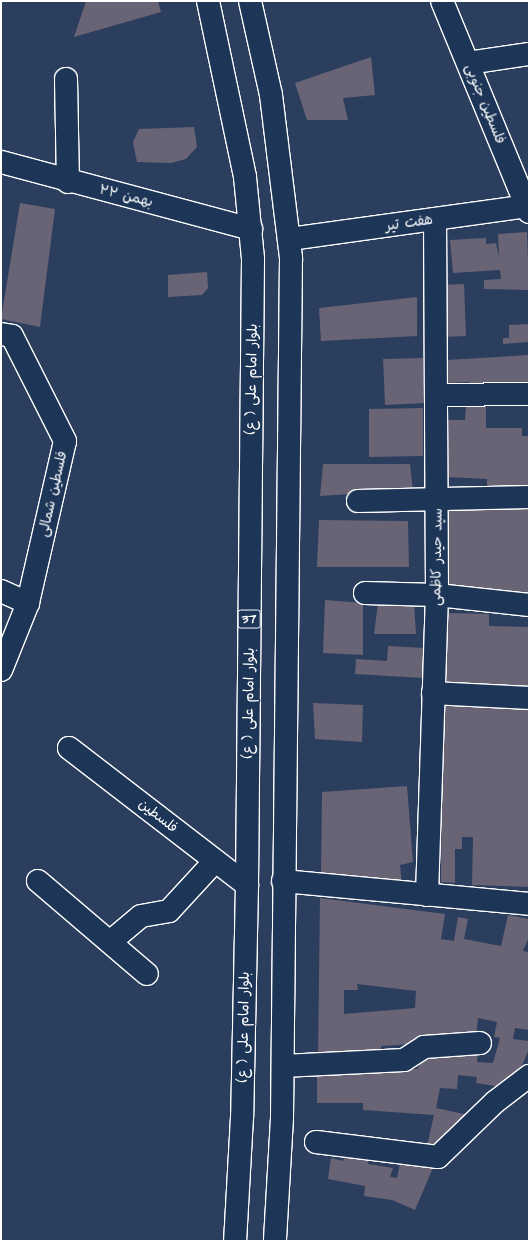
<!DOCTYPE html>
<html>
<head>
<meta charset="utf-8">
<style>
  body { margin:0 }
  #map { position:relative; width:530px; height:1242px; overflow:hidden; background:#2c3e5d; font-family:"Architects Daughter","Playpen Sans Arabic",sans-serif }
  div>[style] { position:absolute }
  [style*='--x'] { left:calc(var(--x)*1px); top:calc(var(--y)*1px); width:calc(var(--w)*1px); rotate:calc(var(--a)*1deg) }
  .building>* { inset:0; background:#686375 }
  .roads { filter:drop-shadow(1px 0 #fff) drop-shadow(-1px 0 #fff) drop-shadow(0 1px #fff) drop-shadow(0 -1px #fff) }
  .minor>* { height:22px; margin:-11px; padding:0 11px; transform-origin:11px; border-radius:11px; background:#1d3557 }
  .major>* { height:22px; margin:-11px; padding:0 11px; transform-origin:11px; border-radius:11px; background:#1d3557 }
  span { translate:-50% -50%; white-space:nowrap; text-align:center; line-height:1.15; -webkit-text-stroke:3px #1d3557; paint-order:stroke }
  .shield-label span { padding:1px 3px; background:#1d3557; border:1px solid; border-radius:3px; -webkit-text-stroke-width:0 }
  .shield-label { font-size:13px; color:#fff; font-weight:700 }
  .street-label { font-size:14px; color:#fff }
  .frame { position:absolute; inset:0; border:2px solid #fff; pointer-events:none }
</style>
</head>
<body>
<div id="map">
  <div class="building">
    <div style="clip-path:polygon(86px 1px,158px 1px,161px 12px,74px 37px)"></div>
    <div style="clip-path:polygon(371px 57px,375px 95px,343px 98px,348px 120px,307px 120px,295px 83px)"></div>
    <div style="clip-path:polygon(194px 127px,197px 147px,186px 159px,171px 163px,137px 162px,133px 142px,139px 129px)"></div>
    <div style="clip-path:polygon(20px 203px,55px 209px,40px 327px,1px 319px)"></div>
    <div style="clip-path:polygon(527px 232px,529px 290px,484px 289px,484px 280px,501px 279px,500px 270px,453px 273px,450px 240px,486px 238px,486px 244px,496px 243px,499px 257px,498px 234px)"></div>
    <div style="clip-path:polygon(207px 272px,208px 288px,202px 295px,168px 297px,168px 275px)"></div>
    <div style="clip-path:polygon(464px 284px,466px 336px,444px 337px,442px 285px)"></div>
    <div style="clip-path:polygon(417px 297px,417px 336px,321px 341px,319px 308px)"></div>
    <div style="clip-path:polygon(529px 324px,529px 342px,503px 344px,503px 338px,509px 338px,509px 325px)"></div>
    <div style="clip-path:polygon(529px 355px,529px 390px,469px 393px,469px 382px,446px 383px,446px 360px)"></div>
    <div style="clip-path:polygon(423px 358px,425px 403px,385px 405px,383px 359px)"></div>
    <div style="clip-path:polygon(466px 406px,486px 406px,486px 428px,522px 428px,522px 436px,529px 436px,529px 488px,487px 488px,487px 479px,445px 477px,444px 420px,465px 420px)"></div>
    <div style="clip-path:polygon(423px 408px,423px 456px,369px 457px,369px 409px)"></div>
    <div style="clip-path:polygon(323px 464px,410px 464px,413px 490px,320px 496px)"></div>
    <div style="clip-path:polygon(444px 501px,529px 505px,529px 594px,443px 590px)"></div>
    <div style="clip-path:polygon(319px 520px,408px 521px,409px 567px,317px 567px)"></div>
    <div style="clip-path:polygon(325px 600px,363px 603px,363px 655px,323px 653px)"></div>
    <div style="clip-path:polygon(414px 602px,416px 634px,374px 634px,378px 603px)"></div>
    <div style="clip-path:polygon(447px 613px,489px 614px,489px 626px,529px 627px,529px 688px,444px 684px)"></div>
    <div style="clip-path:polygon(388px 646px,425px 648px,423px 678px,355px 674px,356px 659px,387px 661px)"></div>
    <div style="clip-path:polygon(442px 699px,529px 703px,529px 887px,472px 885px,473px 837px,462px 837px,462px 849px,455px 849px,455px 883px,441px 882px)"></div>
    <div style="clip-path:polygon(313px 703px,363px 705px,362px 742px,315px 739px)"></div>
    <div style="clip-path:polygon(407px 786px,413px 862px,400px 865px,402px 884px,321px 877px,322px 792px)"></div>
    <div style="clip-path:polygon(evenodd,320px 898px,445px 914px,441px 939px,454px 941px,458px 917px,468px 919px,464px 939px,501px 946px,508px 915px,529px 919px,529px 937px,523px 951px,529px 952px,529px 1030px,515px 1028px,513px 1039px,529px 1041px,529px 1049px,518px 1075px,495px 1086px,476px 1083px,477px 1077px,458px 1075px,457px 1089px,440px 1088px,436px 1108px,473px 1116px,438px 1148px,427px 1146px,434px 1115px,363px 1110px,363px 1103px,317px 1103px,317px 1072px,417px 1069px,428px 1052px,478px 1048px,477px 1062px,493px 1063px,500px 1038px,494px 1037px,497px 1022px,478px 1018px,476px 1040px,381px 1046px,382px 1056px,318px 1060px,320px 898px,357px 984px,416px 991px,415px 1008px,344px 1014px,344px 990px,358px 990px,357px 984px)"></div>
    <div style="clip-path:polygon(346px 1154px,369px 1157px,368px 1164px,393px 1168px,390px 1177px,397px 1178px,401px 1158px,435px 1163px,415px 1210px,392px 1200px,364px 1196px,365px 1186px,328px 1179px,331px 1158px,343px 1161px)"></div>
  </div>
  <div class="roads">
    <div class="minor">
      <div style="--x:442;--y:1;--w:228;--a:67.6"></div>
      <div style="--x:468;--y:63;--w:62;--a:-8.4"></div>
      <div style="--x:66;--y:79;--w:103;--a:88.9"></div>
      <div style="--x:1;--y:162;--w:259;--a:15"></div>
      <div style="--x:290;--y:239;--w:241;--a:-7.9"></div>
      <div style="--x:1;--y:334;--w:11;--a:10"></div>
      <div style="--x:12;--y:336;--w:118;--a:63.2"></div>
      <div style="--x:65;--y:441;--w:166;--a:102.9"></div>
      <div style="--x:28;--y:603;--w:72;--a:111.9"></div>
      <div style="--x:437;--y:395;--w:92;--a:-0.6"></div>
      <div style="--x:358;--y:501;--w:171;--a:-1.3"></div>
      <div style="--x:1;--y:591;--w:30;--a:24"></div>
      <div style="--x:365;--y:593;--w:72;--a:1.6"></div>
      <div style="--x:437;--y:595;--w:93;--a:6.2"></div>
      <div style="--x:433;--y:693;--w:96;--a:3"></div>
      <div style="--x:69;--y:748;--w:225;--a:37.6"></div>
      <div style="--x:38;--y:881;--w:143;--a:40.5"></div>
      <div style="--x:283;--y:881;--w:247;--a:5.3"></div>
      <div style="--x:427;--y:895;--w:300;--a:-88.1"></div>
      <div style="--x:437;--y:595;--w:376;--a:-90.3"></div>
      <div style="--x:110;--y:942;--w:40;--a:-40"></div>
      <div style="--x:141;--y:916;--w:28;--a:-10"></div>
      <div style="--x:169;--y:911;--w:68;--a:-47.4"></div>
      <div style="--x:283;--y:1066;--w:121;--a:-2.8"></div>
      <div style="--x:404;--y:1060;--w:24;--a:-33"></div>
      <div style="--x:424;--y:1047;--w:56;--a:-4.1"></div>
      <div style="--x:316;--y:1142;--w:123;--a:7"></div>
      <div style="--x:438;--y:1157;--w:79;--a:-44"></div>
      <div style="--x:495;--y:1102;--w:43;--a:-37.4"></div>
    </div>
    <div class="major">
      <div style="--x:208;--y:1;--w:180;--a:78.1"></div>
      <div style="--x:245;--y:177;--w:82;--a:84.4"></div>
      <div style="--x:253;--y:259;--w:626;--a:90.55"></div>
      <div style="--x:247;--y:885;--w:232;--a:91.2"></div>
      <div style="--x:242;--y:1117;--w:124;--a:93.2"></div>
      <div style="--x:250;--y:1;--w:96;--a:77.4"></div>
      <div style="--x:271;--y:95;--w:164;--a:83"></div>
      <div style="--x:291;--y:258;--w:860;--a:90.6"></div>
      <div style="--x:282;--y:1118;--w:123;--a:93.3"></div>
    </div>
  </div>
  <div class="shield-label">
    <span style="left:249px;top:619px">37</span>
  </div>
  <div class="street-label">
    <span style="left:485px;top:104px;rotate:68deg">فلسطین جنوبی</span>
    <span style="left:126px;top:196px;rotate:14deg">۲۲ بهمن</span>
    <span style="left:409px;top:223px;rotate:-8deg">هفت تیر</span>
    <span style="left:252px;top:379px;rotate:-89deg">بلوار امام علی ( ع)</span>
    <span style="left:53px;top:494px;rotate:-77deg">فلسطین شمالی</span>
    <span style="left:437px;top:557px;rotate:-89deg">سید حیدر کاظمی</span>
    <span style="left:249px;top:703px;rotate:-89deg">بلوار امام علی ( ع)</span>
    <span style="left:158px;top:816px;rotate:38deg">فلسطین</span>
    <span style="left:244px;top:1027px;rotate:-89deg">بلوار امام علی ( ع)</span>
  </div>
  <div class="frame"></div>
</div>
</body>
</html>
